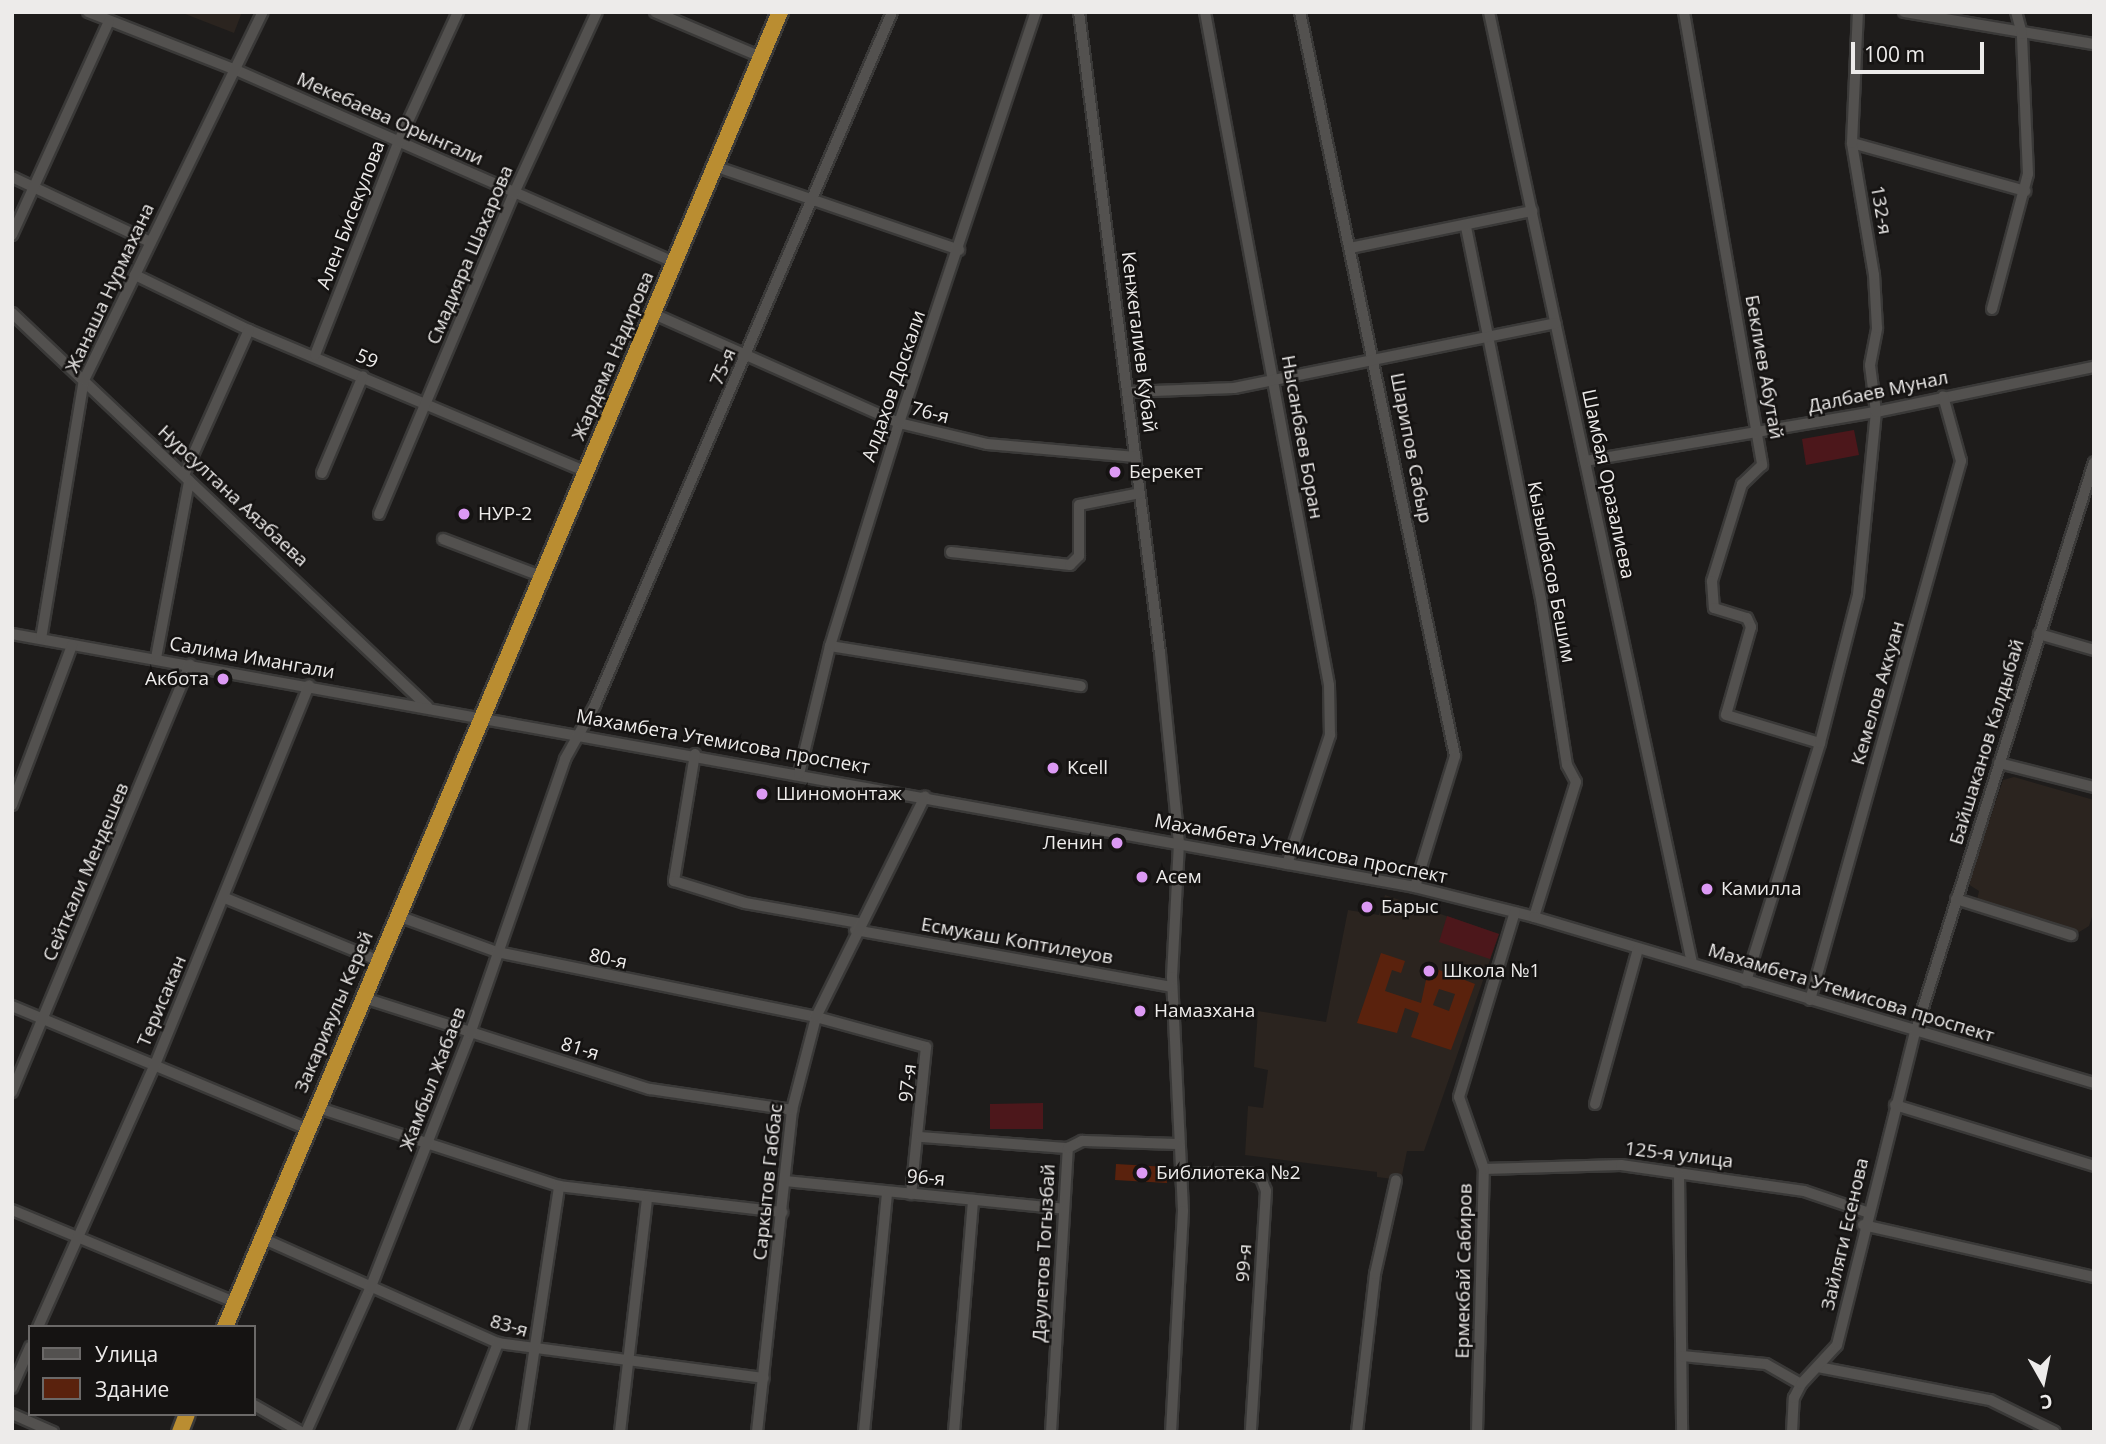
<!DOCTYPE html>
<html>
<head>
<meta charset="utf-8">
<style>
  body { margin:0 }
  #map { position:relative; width:2106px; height:1444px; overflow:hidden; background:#1e1c1b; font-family:"Open Sans",sans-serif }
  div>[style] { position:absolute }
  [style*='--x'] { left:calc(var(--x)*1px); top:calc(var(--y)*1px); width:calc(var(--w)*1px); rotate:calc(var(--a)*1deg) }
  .built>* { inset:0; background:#2b241f }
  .green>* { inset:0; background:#4c171b }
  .building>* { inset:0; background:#5a220d }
  .roads { filter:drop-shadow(2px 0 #3a3938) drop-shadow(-2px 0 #3a3938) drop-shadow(0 2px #3a3938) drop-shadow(0 -2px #3a3938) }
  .minor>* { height:10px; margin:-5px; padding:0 5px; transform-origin:5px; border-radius:5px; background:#53514f }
  .highway>* { height:16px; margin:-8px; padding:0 8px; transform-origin:8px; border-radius:8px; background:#ba8d31 }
  .dots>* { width:19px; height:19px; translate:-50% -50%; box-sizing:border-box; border:4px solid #151312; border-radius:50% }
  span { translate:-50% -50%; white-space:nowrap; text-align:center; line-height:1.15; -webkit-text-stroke:5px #151312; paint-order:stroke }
  .street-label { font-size:19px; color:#edebea }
  .poi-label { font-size:19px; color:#edebea }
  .left { translate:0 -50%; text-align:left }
  .right { translate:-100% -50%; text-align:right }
  .frame { position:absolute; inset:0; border:14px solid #edebea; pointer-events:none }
  .legend { position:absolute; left:28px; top:1325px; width:228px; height:91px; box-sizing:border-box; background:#151312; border:2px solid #6b6968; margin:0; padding:9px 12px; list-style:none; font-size:21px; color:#edebea }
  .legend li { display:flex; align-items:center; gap:14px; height:35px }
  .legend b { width:35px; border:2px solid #6b6968 }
  .north { position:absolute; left:2008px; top:1346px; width:70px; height:70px; -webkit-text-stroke:5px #151312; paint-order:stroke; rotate:171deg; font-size:19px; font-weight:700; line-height:28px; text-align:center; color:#edebea }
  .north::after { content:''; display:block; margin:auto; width:24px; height:32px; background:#edebea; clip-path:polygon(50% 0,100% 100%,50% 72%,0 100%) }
  .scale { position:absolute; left:1851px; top:42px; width:133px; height:32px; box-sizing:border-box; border:4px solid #edebea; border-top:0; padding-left:9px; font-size:21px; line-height:24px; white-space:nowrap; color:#edebea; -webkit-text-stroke:5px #151312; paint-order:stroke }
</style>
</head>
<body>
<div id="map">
  <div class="built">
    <div style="clip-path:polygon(180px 12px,242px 12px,234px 33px)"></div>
    <div style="clip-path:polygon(2014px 777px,2094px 800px,2094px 911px,2089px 926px,2076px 934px,1976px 904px,1979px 891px,1968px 884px,2003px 780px)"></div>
    <div style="clip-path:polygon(1385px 895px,1499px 934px,1424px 1151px,1407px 1151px,1401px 1180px,1377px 1177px,1377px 1172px,1245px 1155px,1248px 1106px,1263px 1108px,1268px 1070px,1254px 1067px,1258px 1011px,1326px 1022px,1348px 910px,1379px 915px)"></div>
  </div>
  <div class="green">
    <div style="clip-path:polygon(1854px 430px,1859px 455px,1806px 465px,1802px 439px)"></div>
    <div style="clip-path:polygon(1447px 916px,1499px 934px,1490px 959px,1439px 942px)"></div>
    <div style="clip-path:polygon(1043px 1103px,1043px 1129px,990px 1129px,990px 1104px)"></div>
  </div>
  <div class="building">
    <div style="clip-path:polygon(evenodd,1381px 953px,1405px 961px,1401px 973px,1392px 970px,1385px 991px,1421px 1003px,1429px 966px,1475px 984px,1451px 1050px,1411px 1037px,1419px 1013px,1405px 1008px,1397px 1033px,1357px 1023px,1381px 953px,1439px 989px,1455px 994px,1449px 1011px,1433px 1005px,1439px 989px)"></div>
    <div style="clip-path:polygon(1116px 1164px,1168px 1167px,1167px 1183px,1115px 1180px)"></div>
  </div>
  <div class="roads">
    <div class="minor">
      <div style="--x:88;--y:12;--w:159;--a:21.4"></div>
      <div style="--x:236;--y:70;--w:480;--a:23.7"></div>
      <div style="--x:655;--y:12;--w:115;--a:23"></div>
      <div style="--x:1079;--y:12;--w:646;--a:82.8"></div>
      <div style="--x:1160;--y:653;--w:191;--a:84.3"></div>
      <div style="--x:1179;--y:843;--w:134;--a:93"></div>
      <div style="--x:1172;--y:977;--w:234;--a:87.3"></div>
      <div style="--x:1183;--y:1211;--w:221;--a:93.1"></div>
      <div style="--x:1205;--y:12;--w:684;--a:79.56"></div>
      <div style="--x:1329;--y:685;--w:50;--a:88.9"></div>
      <div style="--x:1330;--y:735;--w:136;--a:108.4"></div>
      <div style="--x:1300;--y:12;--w:760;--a:78.23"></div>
      <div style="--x:1455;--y:756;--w:137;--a:107"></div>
      <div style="--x:1489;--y:12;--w:972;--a:77.95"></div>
      <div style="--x:1684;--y:12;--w:460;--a:80.2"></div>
      <div style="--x:1762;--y:465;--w:28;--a:136"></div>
      <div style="--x:1742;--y:484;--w:102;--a:107.2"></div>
      <div style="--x:1712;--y:581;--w:27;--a:86"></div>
      <div style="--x:1714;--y:608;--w:34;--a:17"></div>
      <div style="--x:1747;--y:618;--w:10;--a:66"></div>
      <div style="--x:1751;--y:627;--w:91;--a:105.9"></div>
      <div style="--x:1726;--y:715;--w:98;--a:16.6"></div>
      <div style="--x:1904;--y:12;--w:193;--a:9.6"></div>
      <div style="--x:1852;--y:143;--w:180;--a:15.5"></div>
      <div style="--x:717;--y:167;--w:256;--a:18.9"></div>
      <div style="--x:12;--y:177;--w:153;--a:25.2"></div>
      <div style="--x:1466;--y:227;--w:379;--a:78.6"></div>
      <div style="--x:1541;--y:599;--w:168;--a:81.1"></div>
      <div style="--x:1567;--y:765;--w:19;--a:62"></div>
      <div style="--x:1576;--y:782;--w:141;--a:107.3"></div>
      <div style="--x:12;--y:235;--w:235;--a:-65.6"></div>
      <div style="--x:1350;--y:248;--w:186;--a:-11.5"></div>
      <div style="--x:135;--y:275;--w:127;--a:25.8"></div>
      <div style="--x:249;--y:330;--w:367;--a:22.8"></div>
      <div style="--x:1992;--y:309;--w:140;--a:-75.1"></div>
      <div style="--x:2028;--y:174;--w:140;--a:-92.5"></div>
      <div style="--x:2022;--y:34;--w:23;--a:-105"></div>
      <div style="--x:12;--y:313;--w:572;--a:43.44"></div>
      <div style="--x:654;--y:314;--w:268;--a:24"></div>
      <div style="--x:899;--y:423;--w:90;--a:13.4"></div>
      <div style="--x:987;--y:444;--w:149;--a:5"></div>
      <div style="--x:315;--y:355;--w:228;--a:-68.6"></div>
      <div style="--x:398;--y:143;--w:144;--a:-65.4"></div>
      <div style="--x:1127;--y:392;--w:107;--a:-2.1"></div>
      <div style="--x:1234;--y:388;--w:328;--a:-11.4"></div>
      <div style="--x:1585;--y:461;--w:295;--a:-9.6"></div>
      <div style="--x:1876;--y:412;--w:223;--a:-11.7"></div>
      <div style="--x:322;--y:473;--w:105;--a:-67.1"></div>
      <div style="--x:184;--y:475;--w:159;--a:-65.9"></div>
      <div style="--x:379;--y:514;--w:348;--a:-67.2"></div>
      <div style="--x:514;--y:193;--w:199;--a:-65.4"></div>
      <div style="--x:443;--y:539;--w:107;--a:20.8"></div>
      <div style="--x:951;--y:552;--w:120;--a:6.2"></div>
      <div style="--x:1070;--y:565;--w:13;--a:-45"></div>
      <div style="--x:1079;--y:556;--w:51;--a:-90"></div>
      <div style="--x:1079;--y:505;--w:62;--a:-11.1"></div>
      <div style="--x:12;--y:634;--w:1426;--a:10.22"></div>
      <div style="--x:1415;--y:887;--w:123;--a:14.1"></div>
      <div style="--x:1534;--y:917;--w:584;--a:16.51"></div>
      <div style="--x:2039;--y:634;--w:57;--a:16.2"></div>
      <div style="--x:41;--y:639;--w:263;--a:-80.6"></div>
      <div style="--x:84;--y:380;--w:409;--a:-64.1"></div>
      <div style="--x:830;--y:646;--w:254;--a:9.1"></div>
      <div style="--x:156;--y:658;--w:180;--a:-79.4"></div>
      <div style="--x:695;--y:754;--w:129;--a:99.4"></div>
      <div style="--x:674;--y:881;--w:74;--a:17.2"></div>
      <div style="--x:745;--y:903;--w:116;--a:10"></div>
      <div style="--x:1999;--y:763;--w:98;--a:14.2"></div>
      <div style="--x:799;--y:774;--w:132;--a:-76.4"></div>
      <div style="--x:830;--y:646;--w:233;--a:-72.8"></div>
      <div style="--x:899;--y:423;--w:433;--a:-71.6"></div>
      <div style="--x:12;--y:805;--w:171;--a:-69.4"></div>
      <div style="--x:225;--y:898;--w:166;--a:22.2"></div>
      <div style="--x:1956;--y:899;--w:121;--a:17.4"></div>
      <div style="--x:398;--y:916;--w:105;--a:20"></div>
      <div style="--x:497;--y:952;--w:326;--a:11.5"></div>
      <div style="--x:816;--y:1017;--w:114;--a:15.3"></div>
      <div style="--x:926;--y:1047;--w:148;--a:95.8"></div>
      <div style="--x:855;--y:930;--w:322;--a:10.2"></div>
      <div style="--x:1746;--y:981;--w:249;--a:-72.7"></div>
      <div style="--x:1820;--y:743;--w:153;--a:-75.6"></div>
      <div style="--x:1858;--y:595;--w:184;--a:-84.4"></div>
      <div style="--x:1876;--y:412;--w:47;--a:-97.3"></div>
      <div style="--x:1870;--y:365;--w:38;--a:-79"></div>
      <div style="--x:1877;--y:328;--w:53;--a:-93.2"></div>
      <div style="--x:1874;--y:275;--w:134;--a:-99.5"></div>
      <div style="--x:1852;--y:143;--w:131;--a:-87.4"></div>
      <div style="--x:364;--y:998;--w:300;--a:17.7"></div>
      <div style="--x:650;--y:1089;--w:144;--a:8.4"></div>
      <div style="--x:1810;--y:1000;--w:560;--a:-74.35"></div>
      <div style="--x:1961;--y:461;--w:67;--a:-105.5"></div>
      <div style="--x:12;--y:1006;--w:320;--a:22.6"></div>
      <div style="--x:12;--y:1092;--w:463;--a:-67.4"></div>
      <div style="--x:1595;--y:1104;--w:161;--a:-74.5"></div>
      <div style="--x:1895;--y:1105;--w:208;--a:17"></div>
      <div style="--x:316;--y:1107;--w:256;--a:18"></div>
      <div style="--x:559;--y:1186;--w:225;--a:6.7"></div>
      <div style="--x:921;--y:1137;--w:147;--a:4.3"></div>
      <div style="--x:1484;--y:1169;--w:137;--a:-1.7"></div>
      <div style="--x:1621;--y:1165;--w:185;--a:8.1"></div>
      <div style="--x:1804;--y:1191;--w:65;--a:18.7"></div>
      <div style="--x:1182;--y:1173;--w:68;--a:0"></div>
      <div style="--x:1250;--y:1173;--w:12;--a:24"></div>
      <div style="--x:1261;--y:1178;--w:14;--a:69"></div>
      <div style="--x:1266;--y:1191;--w:241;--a:93.6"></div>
      <div style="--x:1679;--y:1175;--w:257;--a:89.3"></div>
      <div style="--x:785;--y:1181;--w:280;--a:5.7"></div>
      <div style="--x:12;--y:1210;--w:243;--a:22.5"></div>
      <div style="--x:1863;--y:1225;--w:237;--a:12.7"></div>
      <div style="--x:262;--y:1238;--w:258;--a:24"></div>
      <div style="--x:498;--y:1343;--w:268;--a:7.5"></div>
      <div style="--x:38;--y:1327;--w:285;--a:-66"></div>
      <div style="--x:154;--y:1067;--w:412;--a:-67.9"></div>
      <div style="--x:1682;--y:1356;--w:84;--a:5.4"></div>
      <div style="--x:1766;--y:1364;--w:40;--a:29.7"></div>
      <div style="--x:1818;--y:1367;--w:175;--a:10.9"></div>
      <div style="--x:1990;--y:1400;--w:72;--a:26.2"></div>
      <div style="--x:12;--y:1388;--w:45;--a:-66.3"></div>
      <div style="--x:254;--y:1405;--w:54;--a:29.9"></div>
      <div style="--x:12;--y:1414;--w:45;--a:23.7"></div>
      <div style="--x:306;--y:1432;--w:157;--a:-65.9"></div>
      <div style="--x:370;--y:1289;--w:274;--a:-68.6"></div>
      <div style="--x:470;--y:1034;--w:291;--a:-70.9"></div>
      <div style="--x:565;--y:759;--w:62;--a:-60.9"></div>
      <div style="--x:595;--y:705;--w:754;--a:-66.8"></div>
      <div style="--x:463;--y:1432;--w:96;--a:-68.5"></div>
      <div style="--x:522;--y:1432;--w:249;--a:-81.4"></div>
      <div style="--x:620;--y:1432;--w:237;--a:-83.4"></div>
      <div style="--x:757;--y:1432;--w:324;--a:-83.8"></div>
      <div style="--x:792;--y:1110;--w:96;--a:-75.5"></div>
      <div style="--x:816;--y:1017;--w:246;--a:-63.7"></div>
      <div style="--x:864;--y:1432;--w:241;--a:-84.5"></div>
      <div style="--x:954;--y:1432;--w:233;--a:-85.3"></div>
      <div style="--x:1051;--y:1432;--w:285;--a:-86.6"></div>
      <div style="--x:1068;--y:1148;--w:16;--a:-27"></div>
      <div style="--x:1082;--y:1141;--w:97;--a:1.8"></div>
      <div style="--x:1357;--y:1432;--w:159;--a:-83.5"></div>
      <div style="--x:1375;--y:1274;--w:96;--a:-77.4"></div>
      <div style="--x:1477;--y:1432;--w:263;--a:-88.5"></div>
      <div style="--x:1484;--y:1169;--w:76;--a:-109.1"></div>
      <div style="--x:1459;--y:1097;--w:193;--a:-73.2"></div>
      <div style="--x:1792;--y:1432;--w:34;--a:-87"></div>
      <div style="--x:1794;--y:1398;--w:16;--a:-63"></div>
      <div style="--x:1801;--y:1384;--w:53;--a:-47.3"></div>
      <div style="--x:1837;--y:1345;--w:322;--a:-76"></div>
      <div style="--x:1915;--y:1033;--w:598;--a:-72.59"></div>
    </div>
    <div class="highway">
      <div style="--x:225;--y:1327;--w:1427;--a:-67.12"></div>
      <div style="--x:180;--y:1432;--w:19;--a:-69"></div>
    </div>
  </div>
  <div class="dots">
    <div style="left:1115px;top:472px;background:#dc99f4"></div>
    <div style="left:464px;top:514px;background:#dc99f4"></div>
    <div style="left:223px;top:679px;background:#dc99f4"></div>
    <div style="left:1053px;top:768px;background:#dc99f4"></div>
    <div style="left:762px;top:794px;background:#dc99f4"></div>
    <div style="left:1117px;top:843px;background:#dc99f4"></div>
    <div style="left:1142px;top:877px;background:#dc99f4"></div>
    <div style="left:1707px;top:889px;background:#dc99f4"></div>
    <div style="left:1367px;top:907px;background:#dc99f4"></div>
    <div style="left:1429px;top:971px;background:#dc99f4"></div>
    <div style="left:1140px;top:1011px;background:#dc99f4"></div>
    <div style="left:1142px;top:1173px;background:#dc99f4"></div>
  </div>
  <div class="street-label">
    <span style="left:390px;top:119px;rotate:24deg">Мекебаева Орынгали</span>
    <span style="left:1881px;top:210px;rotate:80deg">132-я</span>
    <span style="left:351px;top:215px;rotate:-69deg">Ален Бисекулова</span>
    <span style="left:470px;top:255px;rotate:-67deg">Смадияра Шахарова</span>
    <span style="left:110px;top:288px;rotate:-65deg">Жанаша Нурмахана</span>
    <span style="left:1139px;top:342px;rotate:83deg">Кенжегалиев Кубай</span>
    <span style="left:613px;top:356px;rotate:-67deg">Жардема Надирова</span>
    <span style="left:367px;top:359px;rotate:23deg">59</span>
    <span style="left:723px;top:367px;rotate:-67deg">75-я</span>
    <span style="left:1764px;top:367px;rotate:80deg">Беклиев Абутай</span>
    <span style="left:894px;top:386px;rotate:-71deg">Алдахов Доскали</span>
    <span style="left:1878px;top:392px;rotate:-12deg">Далбаев Мунал</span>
    <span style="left:930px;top:413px;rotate:14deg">76-я</span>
    <span style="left:1302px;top:437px;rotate:80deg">Нысанбаев Боран</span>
    <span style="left:1411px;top:448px;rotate:79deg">Шарипов Сабыр</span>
    <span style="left:1608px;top:484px;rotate:78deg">Шамбая Оразалиева</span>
    <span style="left:233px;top:496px;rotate:43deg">Нурсултана Аязбаева</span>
    <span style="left:1551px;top:572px;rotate:79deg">Кызылбасов Бешим</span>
    <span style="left:252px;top:658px;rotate:10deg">Салима Имангали</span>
    <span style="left:1878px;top:693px;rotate:-74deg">Кемелов Аккуан</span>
    <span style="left:723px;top:742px;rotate:10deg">Махамбета Утемисова проспект</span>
    <span style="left:1987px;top:742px;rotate:-73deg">Байшаканов Калдыбай</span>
    <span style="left:1301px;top:849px;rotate:11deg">Махамбета Утемисова проспект</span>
    <span style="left:86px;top:872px;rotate:-67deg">Сейткали Мендешев</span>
    <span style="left:1017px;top:941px;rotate:10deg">Есмукаш Коптилеуов</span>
    <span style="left:608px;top:959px;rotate:12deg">80-я</span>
    <span style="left:1851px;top:993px;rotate:17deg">Махамбета Утемисова проспект</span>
    <span style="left:162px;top:1001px;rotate:-67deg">Терисакан</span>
    <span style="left:334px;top:1012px;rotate:-67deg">Закарияулы Керей</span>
    <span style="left:580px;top:1049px;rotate:17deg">81-я</span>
    <span style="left:433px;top:1079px;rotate:-69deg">Жамбыл Жабаев</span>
    <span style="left:908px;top:1083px;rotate:-84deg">97-я</span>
    <span style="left:1679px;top:1155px;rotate:7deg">125-я улица</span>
    <span style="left:926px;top:1178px;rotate:5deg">96-я</span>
    <span style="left:768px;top:1182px;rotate:-84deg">Саркытов Габбас</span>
    <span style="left:1845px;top:1234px;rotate:-77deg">Зайляги Есенова</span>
    <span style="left:1044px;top:1253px;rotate:-87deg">Даулетов Тогызбай</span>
    <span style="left:1244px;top:1263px;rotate:-86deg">99-я</span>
    <span style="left:1464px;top:1271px;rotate:-89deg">Ермекбай Сабиров</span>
    <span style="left:509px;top:1326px;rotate:16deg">83-я</span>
  </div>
  <div class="poi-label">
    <span class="left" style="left:1129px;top:472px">Берекет</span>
    <span class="left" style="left:478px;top:514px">НУР-2</span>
    <span class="right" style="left:209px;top:679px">Акбота</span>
    <span class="left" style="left:1067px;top:768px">Kcell</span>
    <span class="left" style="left:776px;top:794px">Шиномонтаж</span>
    <span class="right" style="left:1103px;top:843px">Ленин</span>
    <span class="left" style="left:1156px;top:877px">Асем</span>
    <span class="left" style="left:1721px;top:889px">Камилла</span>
    <span class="left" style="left:1381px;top:907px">Барыс</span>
    <span class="left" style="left:1443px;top:971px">Школа №1</span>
    <span class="left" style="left:1154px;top:1011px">Намазхана</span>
    <span class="left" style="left:1156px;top:1173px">Библиотека №2</span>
  </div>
  <div class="frame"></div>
  <ul class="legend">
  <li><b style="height:9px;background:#53514f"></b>Улица</li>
  <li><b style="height:19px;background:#5a220d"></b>Здание</li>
  </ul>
  <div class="north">С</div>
  <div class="scale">100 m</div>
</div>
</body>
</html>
